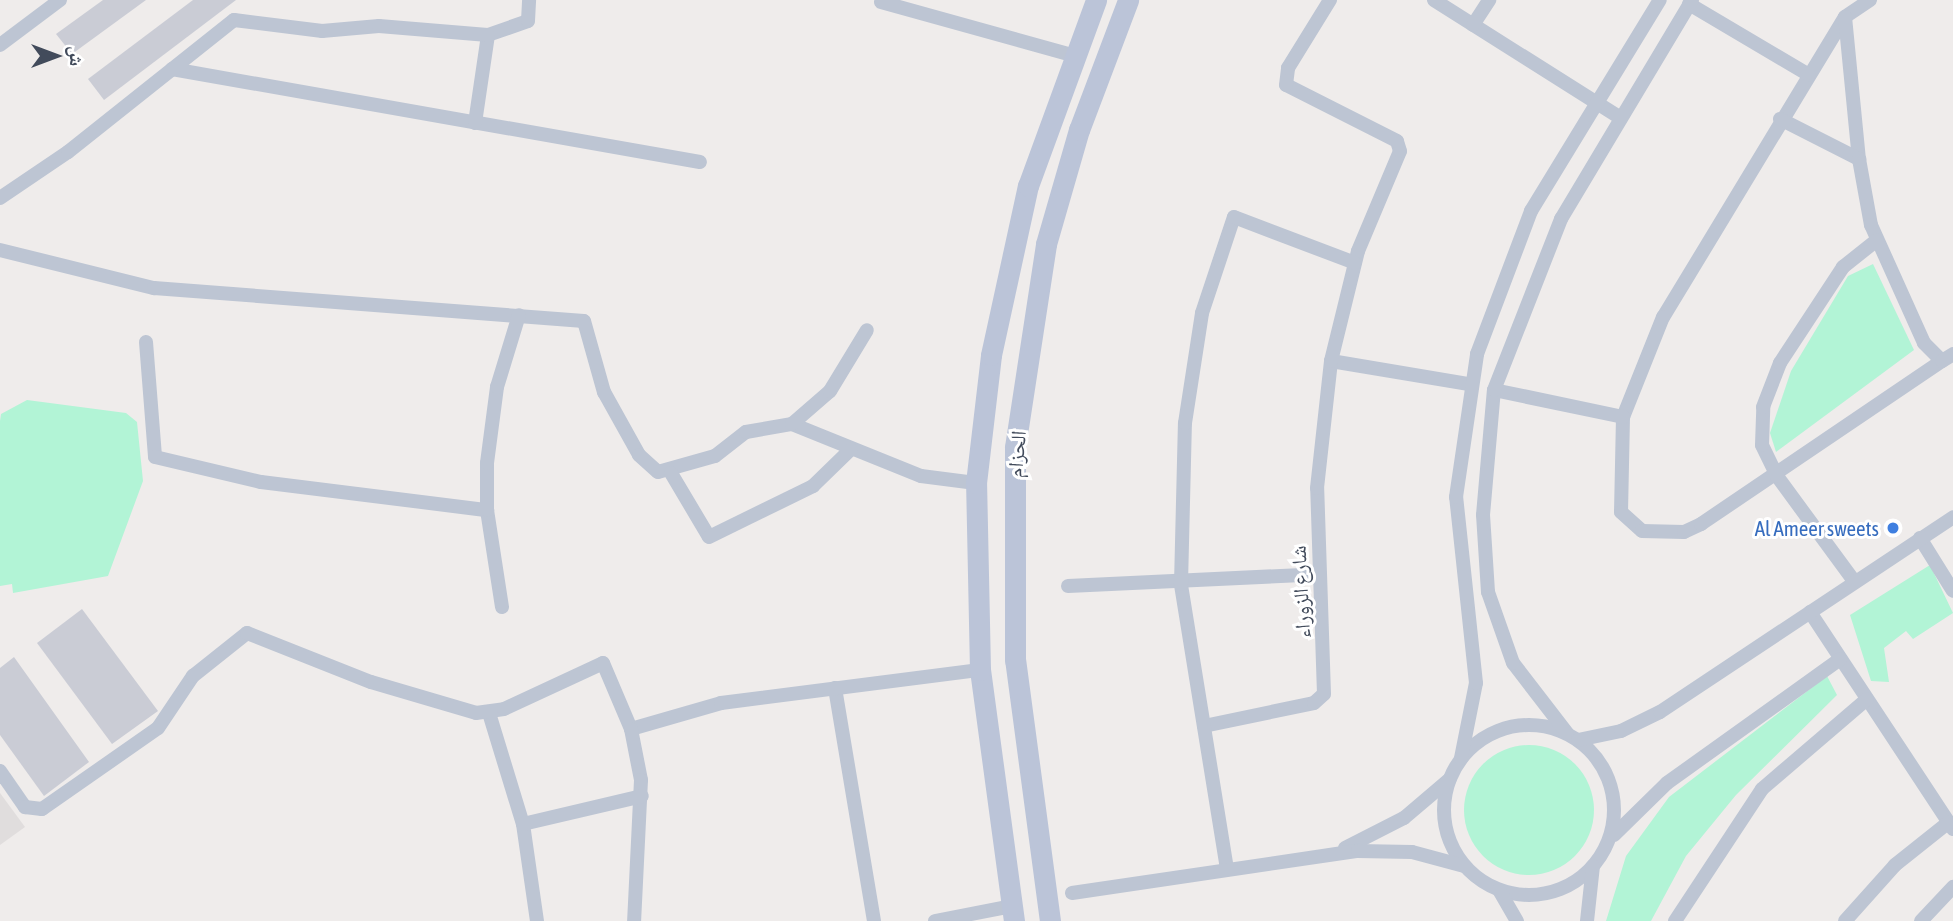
<!DOCTYPE html>
<html>
<head>
<meta charset="utf-8">
<style>
  body { margin:0 }
  #map { position:relative; width:1953px; height:921px; overflow:hidden; background:#efeceb; font-family:"Asap Condensed","Noto Naskh Arabic",sans-serif }
  div>[style] { position:absolute }
  [style*='--x'] { left:calc(var(--x)*1px); top:calc(var(--y)*1px); width:calc(var(--w)*1px); rotate:calc(var(--a)*1deg) }
  .education>* { inset:0; background:#e0dddd }
  .green>* { inset:0; background:#b2f4d6 }
  .round { border-radius:50% }
  .building>* { inset:0; background:#caccd5 }
  .street>* { height:14px; margin:-7px; padding:0 7px; transform-origin:7px; border-radius:7px; background:#bdc5d3 }
  .street>.ring { margin:-7px; padding:0; box-sizing:content-box; background:none; border:14px solid #bdc5d3; border-radius:50% }
  .secondary>* { height:21px; margin:-10.5px; padding:0 10.5px; transform-origin:10.5px; border-radius:10.5px; background:#bbc4d8 }
  .dots>* { width:19px; height:19px; translate:-50% -50%; box-sizing:border-box; border:4px solid #fff; border-radius:50% }
  span { translate:-50% -50%; white-space:nowrap; text-align:center; line-height:1.15; -webkit-text-stroke:6px #fff; paint-order:stroke }
  .street-label { font-size:21px; color:#424b5b }
  .shop-label { font-size:21px; color:#366cbe }
  .right { translate:-100% -50%; text-align:right }
  .north { position:absolute; left:21px; top:21px; width:70px; height:70px; -webkit-text-stroke:5px #fff; paint-order:stroke; rotate:90deg; font-size:19px; font-weight:700; line-height:28px; text-align:center; color:#424b5b }
  .north::after { content:''; display:block; margin:auto; width:24px; height:32px; background:#424b5b; clip-path:polygon(50% 0,100% 100%,50% 72%,0 100%) }
</style>
</head>
<body>
<div id="map">
  <div class="education">
    <div style="clip-path:polygon(0 793px,25px 827px,0 845px)"></div>
  </div>
  <div class="green">
    <div style="clip-path:polygon(1873px 264px,1914px 350px,1776px 452px,1770px 433px,1791px 371px,1848px 276px)"></div>
    <div style="clip-path:polygon(27px 400px,126px 413px,137px 422px,143px 481px,108px 576px,13px 593px,12px 584px,0 586px,0 421px,1px 414px)"></div>
    <div style="clip-path:polygon(1930px 565px,1953px 613px,1913px 639px,1906px 631px,1884px 648px,1889px 682px,1871px 681px,1850px 615px)"></div>
    <div style="clip-path:polygon(1827px 676px,1837px 695px,1736px 795px,1686px 856px,1651px 921px,1606px 921px,1626px 856px,1669px 797px)"></div>
    <div class="round" style="left:1464px;top:745px;width:130px;height:130px"></div>
  </div>
  <div class="building">
    <div style="clip-path:polygon(103px 0,146px 0,72px 54px,56px 34px)"></div>
    <div style="clip-path:polygon(193px 0,236px 0,104px 100px,88px 79px)"></div>
    <div style="clip-path:polygon(82px 609px,158px 711px,112px 744px,37px 643px)"></div>
    <div style="clip-path:polygon(14px 657px,89px 762px,44px 796px,0 735px,0 668px)"></div>
  </div>
  <div class="street">
    <div style="--x:1434;--y:0;--w:219;--a:32.3"></div>
    <div style="--x:1870;--y:0;--w:30;--a:146"></div>
    <div style="--x:1845;--y:17;--w:351;--a:121.2"></div>
    <div style="--x:1663;--y:317;--w:108;--a:111.8"></div>
    <div style="--x:1623;--y:417;--w:95;--a:91.2"></div>
    <div style="--x:1621;--y:512;--w:28;--a:42"></div>
    <div style="--x:1642;--y:531;--w:42;--a:1.4"></div>
    <div style="--x:1684;--y:532;--w:19;--a:-25"></div>
    <div style="--x:1701;--y:524;--w:291;--a:-34.1"></div>
    <div style="--x:881;--y:2;--w:198;--a:15.5"></div>
    <div style="--x:1689;--y:4;--w:139;--a:30.6"></div>
    <div style="--x:1845;--y:17;--w:143;--a:84.4"></div>
    <div style="--x:1473;--y:25;--w:30;--a:-57"></div>
    <div style="--x:0;--y:45;--w:75;--a:-36.9"></div>
    <div style="--x:172;--y:69;--w:536;--a:9.99"></div>
    <div style="--x:1780;--y:119;--w:89;--a:26.9"></div>
    <div style="--x:1859;--y:159;--w:67;--a:79.7"></div>
    <div style="--x:1871;--y:225;--w:129;--a:65.8"></div>
    <div style="--x:1924;--y:343;--w:25;--a:45"></div>
    <div style="--x:1942;--y:361;--w:13;--a:-32"></div>
    <div style="--x:475;--y:123;--w:89;--a:-81.6"></div>
    <div style="--x:488;--y:35;--w:42;--a:-19.3"></div>
    <div style="--x:528;--y:21;--w:21;--a:-87"></div>
    <div style="--x:0;--y:198;--w:82;--a:-34.1"></div>
    <div style="--x:68;--y:152;--w:212;--a:-38.5"></div>
    <div style="--x:234;--y:20;--w:89;--a:7.1"></div>
    <div style="--x:322;--y:31;--w:57;--a:-5"></div>
    <div style="--x:379;--y:26;--w:109;--a:4.7"></div>
    <div style="--x:0;--y:250;--w:159;--a:13.9"></div>
    <div style="--x:154;--y:288;--w:431;--a:4.4"></div>
    <div style="--x:584;--y:321;--w:74;--a:74.3"></div>
    <div style="--x:604;--y:392;--w:72;--a:60.9"></div>
    <div style="--x:639;--y:455;--w:25;--a:42"></div>
    <div style="--x:658;--y:472;--w:59;--a:-15.7"></div>
    <div style="--x:715;--y:456;--w:39;--a:-38"></div>
    <div style="--x:746;--y:432;--w:47;--a:-9.9"></div>
    <div style="--x:792;--y:424;--w:139;--a:22"></div>
    <div style="--x:921;--y:476;--w:55;--a:7.3"></div>
    <div style="--x:146;--y:342;--w:115;--a:85.5"></div>
    <div style="--x:155;--y:457;--w:109;--a:13.3"></div>
    <div style="--x:261;--y:482;--w:228;--a:7.1"></div>
    <div style="--x:1331;--y:361;--w:140;--a:9.5"></div>
    <div style="--x:1494;--y:390;--w:132;--a:11.8"></div>
    <div style="--x:792;--y:424;--w:50;--a:-41"></div>
    <div style="--x:830;--y:391;--w:71;--a:-58.8"></div>
    <div style="--x:671;--y:473;--w:74;--a:59.3"></div>
    <div style="--x:709;--y:537;--w:116;--a:-26.1"></div>
    <div style="--x:813;--y:486;--w:52;--a:-44.2"></div>
    <div style="--x:1920;--y:538;--w:62;--a:58.1"></div>
    <div style="--x:1854;--y:581;--w:130;--a:-126.3"></div>
    <div style="--x:1777;--y:476;--w:34;--a:-116"></div>
    <div style="--x:1762;--y:445;--w:38;--a:-88"></div>
    <div style="--x:1763;--y:407;--w:47;--a:-68.9"></div>
    <div style="--x:1780;--y:363;--w:115;--a:-56.7"></div>
    <div style="--x:1843;--y:267;--w:43;--a:-38.5"></div>
    <div style="--x:1068;--y:586;--w:251;--a:-2.7"></div>
    <div style="--x:502;--y:607;--w:98;--a:-98.8"></div>
    <div style="--x:487;--y:510;--w:47;--a:-90"></div>
    <div style="--x:487;--y:463;--w:77;--a:-82.5"></div>
    <div style="--x:497;--y:387;--w:75;--a:-73"></div>
    <div style="--x:1810;--y:612;--w:260;--a:56.6"></div>
    <div style="--x:835;--y:688;--w:236;--a:80.5"></div>
    <div style="--x:489;--y:713;--w:116;--a:73"></div>
    <div style="--x:523;--y:824;--w:98;--a:81.8"></div>
    <div class="ring" style="left:1444px;top:725px;width:156px;height:156px"></div>
    <div style="--x:1204;--y:726;--w:112;--a:-11.8"></div>
    <div style="--x:1314;--y:703;--w:13;--a:-42"></div>
    <div style="--x:1324;--y:694;--w:206;--a:-91.9"></div>
    <div style="--x:1317;--y:488;--w:128;--a:-83.7"></div>
    <div style="--x:1331;--y:361;--w:113;--a:-76.2"></div>
    <div style="--x:1358;--y:251;--w:108;--a:-67.2"></div>
    <div style="--x:1400;--y:151;--w:10;--a:-107"></div>
    <div style="--x:1397;--y:141;--w:124;--a:-153.2"></div>
    <div style="--x:1286;--y:85;--w:17;--a:-83"></div>
    <div style="--x:1288;--y:68;--w:80;--a:-58.3"></div>
    <div style="--x:631;--y:729;--w:94;--a:-16.1"></div>
    <div style="--x:721;--y:703;--w:261;--a:-7.3"></div>
    <div style="--x:1567;--y:733;--w:88;--a:-127.6"></div>
    <div style="--x:1513;--y:663;--w:75;--a:-109.4"></div>
    <div style="--x:1488;--y:592;--w:77;--a:-93.7"></div>
    <div style="--x:1483;--y:515;--w:125;--a:-85"></div>
    <div style="--x:1494;--y:390;--w:184;--a:-68.6"></div>
    <div style="--x:1561;--y:219;--w:255;--a:-59.1"></div>
    <div style="--x:1578;--y:740;--w:44;--a:-11.8"></div>
    <div style="--x:1621;--y:731;--w:43;--a:-26"></div>
    <div style="--x:1660;--y:712;--w:352;--a:-33.6"></div>
    <div style="--x:1461;--y:758;--w:76;--a:-78.7"></div>
    <div style="--x:1476;--y:683;--w:187;--a:-96.1"></div>
    <div style="--x:1456;--y:497;--w:145;--a:-81.6"></div>
    <div style="--x:1477;--y:354;--w:153;--a:-69.3"></div>
    <div style="--x:1531;--y:211;--w:247;--a:-58.6"></div>
    <div style="--x:0;--y:771;--w:44;--a:55.2"></div>
    <div style="--x:25;--y:807;--w:17;--a:7"></div>
    <div style="--x:42;--y:809;--w:141;--a:-34.9"></div>
    <div style="--x:158;--y:728;--w:63;--a:-56.1"></div>
    <div style="--x:193;--y:676;--w:69;--a:-38.5"></div>
    <div style="--x:247;--y:633;--w:133;--a:21.6"></div>
    <div style="--x:371;--y:682;--w:109;--a:16.4"></div>
    <div style="--x:476;--y:713;--w:28;--a:-8"></div>
    <div style="--x:504;--y:709;--w:109;--a:-24.9"></div>
    <div style="--x:603;--y:663;--w:72;--a:67"></div>
    <div style="--x:631;--y:729;--w:52;--a:78.9"></div>
    <div style="--x:641;--y:780;--w:141;--a:92.8"></div>
    <div style="--x:523;--y:824;--w:122;--a:-13.2"></div>
    <div style="--x:1614;--y:835;--w:74;--a:-44.5"></div>
    <div style="--x:1667;--y:783;--w:213;--a:-35.6"></div>
    <div style="--x:1345;--y:848;--w:66;--a:-27"></div>
    <div style="--x:1404;--y:818;--w:60;--a:-40.3"></div>
    <div style="--x:1227;--y:869;--w:289;--a:-99.2"></div>
    <div style="--x:1181;--y:584;--w:161;--a:-88.6"></div>
    <div style="--x:1185;--y:423;--w:111;--a:-81.2"></div>
    <div style="--x:1202;--y:313;--w:101;--a:-71.6"></div>
    <div style="--x:1234;--y:217;--w:129;--a:20.8"></div>
    <div style="--x:1499;--y:890;--w:36;--a:60"></div>
    <div style="--x:1072;--y:893;--w:289;--a:-8.4"></div>
    <div style="--x:1358;--y:851;--w:54;--a:1.1"></div>
    <div style="--x:1412;--y:852;--w:54;--a:15.1"></div>
    <div style="--x:935;--y:921;--w:78;--a:-11"></div>
    <div style="--x:1587;--y:921;--w:55;--a:-83.8"></div>
    <div style="--x:1675;--y:921;--w:158;--a:-56.6"></div>
    <div style="--x:1762;--y:789;--w:138;--a:-40.6"></div>
    <div style="--x:1845;--y:921;--w:75;--a:-48.2"></div>
    <div style="--x:1895;--y:865;--w:69;--a:-38.5"></div>
    <div style="--x:1921;--y:921;--w:47;--a:-46.7"></div>
  </div>
  <div class="secondary">
    <div style="--x:1014;--y:921;--w:253;--a:-97.7"></div>
    <div style="--x:980;--y:670;--w:187;--a:-91.2"></div>
    <div style="--x:976;--y:483;--w:129;--a:-83.3"></div>
    <div style="--x:991;--y:355;--w:173;--a:-77.7"></div>
    <div style="--x:1028;--y:186;--w:198;--a:-69.9"></div>
    <div style="--x:1050;--y:921;--w:263;--a:-97.6"></div>
    <div style="--x:1015;--y:660;--w:213;--a:-90"></div>
    <div style="--x:1015;--y:447;--w:205;--a:-81.3"></div>
    <div style="--x:1046;--y:244;--w:119;--a:-73.9"></div>
    <div style="--x:1079;--y:130;--w:139;--a:-69.3"></div>
  </div>
  <div class="dots">
    <div style="left:1893px;top:528px;background:#3f7fe0"></div>
  </div>
  <div class="street-label">
    <span style="left:1016px;top:454px;rotate:-85deg">الحزام</span>
    <span style="left:1300px;top:592px;rotate:-93deg">شارع الزوراء</span>
  </div>
  <div class="shop-label">
    <span class="right" style="left:1879px;top:528px">Al Ameer sweets</span>
  </div>
  <div class="north">ش</div>
</div>
</body>
</html>
